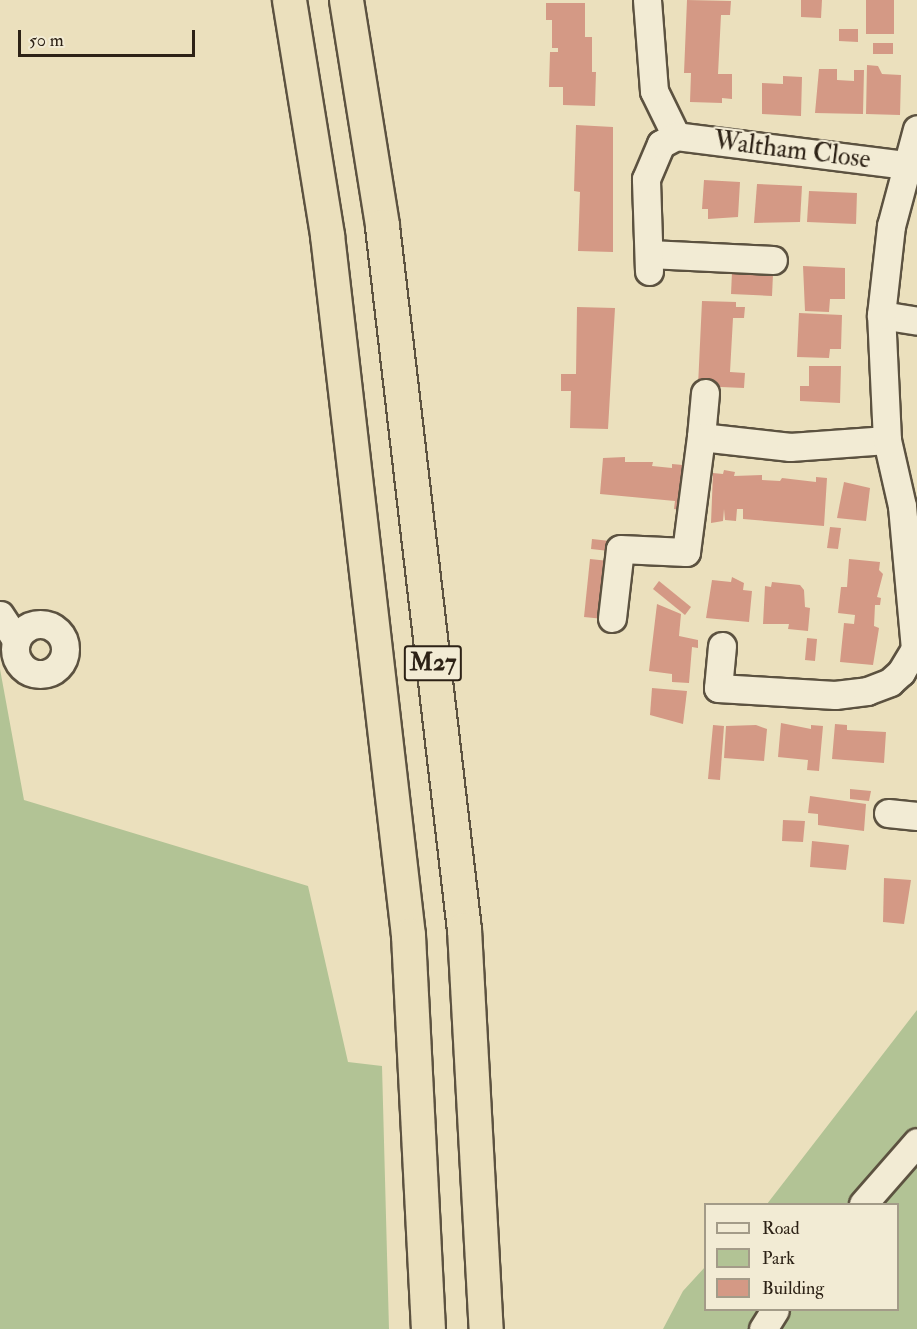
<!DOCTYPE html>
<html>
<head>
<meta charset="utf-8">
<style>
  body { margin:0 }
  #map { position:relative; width:917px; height:1329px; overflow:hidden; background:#ebe0bd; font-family:"IM FELL Double Pica",serif }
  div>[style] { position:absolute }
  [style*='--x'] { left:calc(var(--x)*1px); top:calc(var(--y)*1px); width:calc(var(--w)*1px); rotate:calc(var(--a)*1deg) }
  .green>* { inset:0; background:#b2c395 }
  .building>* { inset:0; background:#d49985 }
  .roads { filter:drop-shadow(2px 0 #5c5240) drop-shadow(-2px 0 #5c5240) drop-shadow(0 2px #5c5240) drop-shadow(0 -2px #5c5240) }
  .minor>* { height:27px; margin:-13.5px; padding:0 13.5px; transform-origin:13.5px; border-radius:13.5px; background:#f2ebd4 }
  .minor>.ring { margin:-13.5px; padding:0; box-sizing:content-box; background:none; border:27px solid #f2ebd4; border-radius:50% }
  .highway>* { height:33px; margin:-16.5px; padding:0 16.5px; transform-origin:16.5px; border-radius:16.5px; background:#ebe0bd }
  span { translate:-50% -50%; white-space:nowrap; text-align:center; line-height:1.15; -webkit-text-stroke:4.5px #f2ebd4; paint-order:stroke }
  .shield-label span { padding:2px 4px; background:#f2ebd4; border:2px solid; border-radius:4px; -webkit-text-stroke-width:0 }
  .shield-label { font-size:24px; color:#2d2216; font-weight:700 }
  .street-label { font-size:26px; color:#2d2216 }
  .legend { position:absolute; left:704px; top:1203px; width:195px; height:108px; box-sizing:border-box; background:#f2ebd4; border:2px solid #a39b88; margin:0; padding:8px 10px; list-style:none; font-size:18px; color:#2d2216 }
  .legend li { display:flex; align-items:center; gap:12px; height:30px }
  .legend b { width:30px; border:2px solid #a39b88 }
  .scale { position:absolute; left:18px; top:30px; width:177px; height:27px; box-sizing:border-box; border:3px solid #2d2216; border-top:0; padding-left:8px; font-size:18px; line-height:21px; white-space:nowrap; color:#2d2216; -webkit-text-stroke:4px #f2ebd4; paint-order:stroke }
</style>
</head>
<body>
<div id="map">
  <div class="green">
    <div style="clip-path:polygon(0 669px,24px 800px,308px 886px,348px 1062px,382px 1066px,389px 1329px,0 1329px)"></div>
    <div style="clip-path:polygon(917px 1010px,917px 1329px,663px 1329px,683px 1291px,705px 1267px,706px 1310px,898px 1310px,898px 1204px,767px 1204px)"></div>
  </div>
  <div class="building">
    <div style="clip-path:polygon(687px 0,731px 1px,730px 15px,721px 15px,718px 74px,732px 74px,732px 99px,722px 98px,722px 103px,690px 102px,691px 73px,684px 73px)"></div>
    <div style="clip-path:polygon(801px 0,822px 0,821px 18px,801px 17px)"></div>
    <div style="clip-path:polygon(866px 0,894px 0,894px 34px,866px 34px)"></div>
    <div style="clip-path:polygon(546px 3px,585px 3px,585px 37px,592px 37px,592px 72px,596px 72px,595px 106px,563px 105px,563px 87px,549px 87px,550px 52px,558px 52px,558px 48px,552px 48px,552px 20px,546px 20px)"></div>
    <div style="clip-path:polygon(839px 29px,858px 29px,858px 42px,839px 41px)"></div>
    <div style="clip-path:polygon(873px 43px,893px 43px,893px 54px,873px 54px)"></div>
    <div style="clip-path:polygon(867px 65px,878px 66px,882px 74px,901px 75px,900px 115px,866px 114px)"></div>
    <div style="clip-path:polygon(819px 69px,837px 69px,837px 80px,854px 81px,854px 70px,864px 70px,863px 114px,815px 113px)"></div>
    <div style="clip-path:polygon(783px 76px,802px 77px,801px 116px,762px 114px,762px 83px,783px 84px)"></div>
    <div style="clip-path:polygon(576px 125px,613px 127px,613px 252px,578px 251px,580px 192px,574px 191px)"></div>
    <div style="clip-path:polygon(704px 180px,740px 182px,738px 217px,708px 219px,708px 209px,702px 209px)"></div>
    <div style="clip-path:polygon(757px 184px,802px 186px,800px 222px,754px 223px)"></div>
    <div style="clip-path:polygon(809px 191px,857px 193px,856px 224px,807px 222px)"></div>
    <div style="clip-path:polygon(803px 266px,845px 268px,845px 299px,830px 299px,829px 312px,805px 311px)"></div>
    <div style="clip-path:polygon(732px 272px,773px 274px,772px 296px,731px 294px)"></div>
    <div style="clip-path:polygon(702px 301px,736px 302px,736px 307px,745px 307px,744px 318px,733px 318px,730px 372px,745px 373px,744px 388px,698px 386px)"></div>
    <div style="clip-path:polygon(577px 307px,615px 308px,608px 429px,570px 428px,571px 391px,561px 391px,561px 374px,576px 374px)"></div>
    <div style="clip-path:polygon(799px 313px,842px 315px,841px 349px,830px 349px,829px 358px,797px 357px)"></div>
    <div style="clip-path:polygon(809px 366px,841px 366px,840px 403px,800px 401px,800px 386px,809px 386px)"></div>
    <div style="clip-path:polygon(625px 457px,625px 462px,653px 462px,652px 466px,672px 468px,672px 464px,683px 465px,683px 469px,696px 470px,693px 511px,674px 509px,675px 501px,600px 494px,603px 458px)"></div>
    <div style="clip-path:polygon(724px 470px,735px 472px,734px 476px,762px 475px,762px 480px,780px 481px,782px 478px,816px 482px,816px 477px,827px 478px,824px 526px,743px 519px,743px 509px,737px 509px,736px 521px,725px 520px,724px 509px,723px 521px,711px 523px,713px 473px,723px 474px)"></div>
    <div style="clip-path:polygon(844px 482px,870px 488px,866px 521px,837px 518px)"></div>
    <div style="clip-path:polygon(830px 527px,841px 528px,838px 549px,827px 548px)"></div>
    <div style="clip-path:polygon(592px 539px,610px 541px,609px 551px,591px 549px)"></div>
    <div style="clip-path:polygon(590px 559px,609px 561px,604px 619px,584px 617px)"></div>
    <div style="clip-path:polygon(849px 559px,880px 562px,879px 570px,883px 574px,877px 597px,881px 598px,880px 605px,875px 605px,874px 626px,879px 628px,873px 665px,840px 662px,844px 623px,854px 624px,855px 615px,838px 613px,841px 587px,847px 587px)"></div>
    <div style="clip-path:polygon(732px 577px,744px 583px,743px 590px,752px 591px,749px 622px,706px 618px,712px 580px,731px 582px)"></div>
    <div style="clip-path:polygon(659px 581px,691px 607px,685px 615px,653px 589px)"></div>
    <div style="clip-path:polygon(772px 582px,800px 585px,804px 590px,805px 607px,810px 608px,808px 631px,788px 629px,789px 624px,763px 624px,765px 586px,771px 587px)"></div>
    <div style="clip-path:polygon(657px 604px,681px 614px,679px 636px,698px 640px,698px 648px,692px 647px,689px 683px,672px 682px,672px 674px,649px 671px)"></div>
    <div style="clip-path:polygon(807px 638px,817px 639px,815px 661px,805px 660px)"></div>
    <div style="clip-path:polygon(652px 688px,687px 691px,683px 724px,650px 715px)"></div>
    <div style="clip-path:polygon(781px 723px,811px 729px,811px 725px,823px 726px,819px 771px,807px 770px,808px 760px,778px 757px)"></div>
    <div style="clip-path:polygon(835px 724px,847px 725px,847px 730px,886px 732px,884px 763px,832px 759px)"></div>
    <div style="clip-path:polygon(713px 725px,724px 726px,720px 780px,708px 779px)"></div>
    <div style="clip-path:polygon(756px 725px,767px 729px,764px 761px,724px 758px,726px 726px)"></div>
    <div style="clip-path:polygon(850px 789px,871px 791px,869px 801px,850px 799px)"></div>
    <div style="clip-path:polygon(810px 796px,866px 804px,864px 831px,818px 825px,818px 814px,808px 813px)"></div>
    <div style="clip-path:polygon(783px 820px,805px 821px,803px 842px,782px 841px)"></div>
    <div style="clip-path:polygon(812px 841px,849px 845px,846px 870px,810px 867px)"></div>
    <div style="clip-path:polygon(884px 878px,911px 880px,904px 924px,883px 922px)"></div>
  </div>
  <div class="roads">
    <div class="minor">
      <div style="--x:647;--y:0;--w:91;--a:85.6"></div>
      <div style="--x:654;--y:91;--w:50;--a:63.9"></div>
      <div style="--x:676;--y:136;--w:233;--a:7.2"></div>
      <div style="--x:649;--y:254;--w:124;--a:2.8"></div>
      <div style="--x:649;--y:271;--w:92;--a:-91.9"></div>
      <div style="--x:646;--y:179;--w:38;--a:-67"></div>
      <div style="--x:661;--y:144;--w:17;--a:-28"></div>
      <div style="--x:881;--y:315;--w:36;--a:9"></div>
      <div style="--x:705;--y:393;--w:44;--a:95.2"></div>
      <div style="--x:701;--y:437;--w:90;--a:6.4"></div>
      <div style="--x:790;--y:447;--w:97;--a:-4.1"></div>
      <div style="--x:0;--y:615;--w:30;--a:57"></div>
      <div style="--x:612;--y:618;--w:69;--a:-83.4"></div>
      <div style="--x:620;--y:549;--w:66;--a:2.6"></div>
      <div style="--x:686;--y:552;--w:116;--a:-82.6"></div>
      <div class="ring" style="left:15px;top:624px;width:23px;height:23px"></div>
      <div style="--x:722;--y:646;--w:42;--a:95.4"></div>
      <div style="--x:718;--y:688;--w:117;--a:3.4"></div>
      <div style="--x:835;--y:695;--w:32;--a:-7"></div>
      <div style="--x:867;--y:691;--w:25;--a:-21"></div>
      <div style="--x:890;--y:682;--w:15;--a:-42"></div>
      <div style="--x:901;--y:672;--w:27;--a:-59"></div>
      <div style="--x:915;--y:649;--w:144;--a:-95.2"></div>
      <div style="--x:902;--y:506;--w:68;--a:-102.8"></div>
      <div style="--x:887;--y:440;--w:125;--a:-92.7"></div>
      <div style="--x:881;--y:315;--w:90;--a:-83.6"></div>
      <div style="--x:891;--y:226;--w:100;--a:-75"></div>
      <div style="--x:888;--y:813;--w:29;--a:6"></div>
      <div style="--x:863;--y:1204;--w:82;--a:-48.9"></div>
      <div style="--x:763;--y:1329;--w:22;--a:-58"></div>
    </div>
    <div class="highway">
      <div style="--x:289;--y:0;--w:238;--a:80.8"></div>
      <div style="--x:327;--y:235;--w:705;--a:83.4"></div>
      <div style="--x:408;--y:935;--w:395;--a:87.1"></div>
      <div style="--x:346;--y:0;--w:229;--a:80.9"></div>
      <div style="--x:382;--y:226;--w:708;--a:83.35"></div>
      <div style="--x:464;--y:929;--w:401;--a:86.9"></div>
    </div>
  </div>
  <div class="shield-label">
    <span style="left:433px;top:663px">M27</span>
  </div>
  <div class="street-label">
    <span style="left:792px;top:151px;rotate:7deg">Waltham Close</span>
  </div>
  <ul class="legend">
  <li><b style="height:8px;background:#f2ebd4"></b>Road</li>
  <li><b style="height:16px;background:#b2c395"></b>Park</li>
  <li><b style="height:16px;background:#d49985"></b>Building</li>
  </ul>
  <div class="scale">50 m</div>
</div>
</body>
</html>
